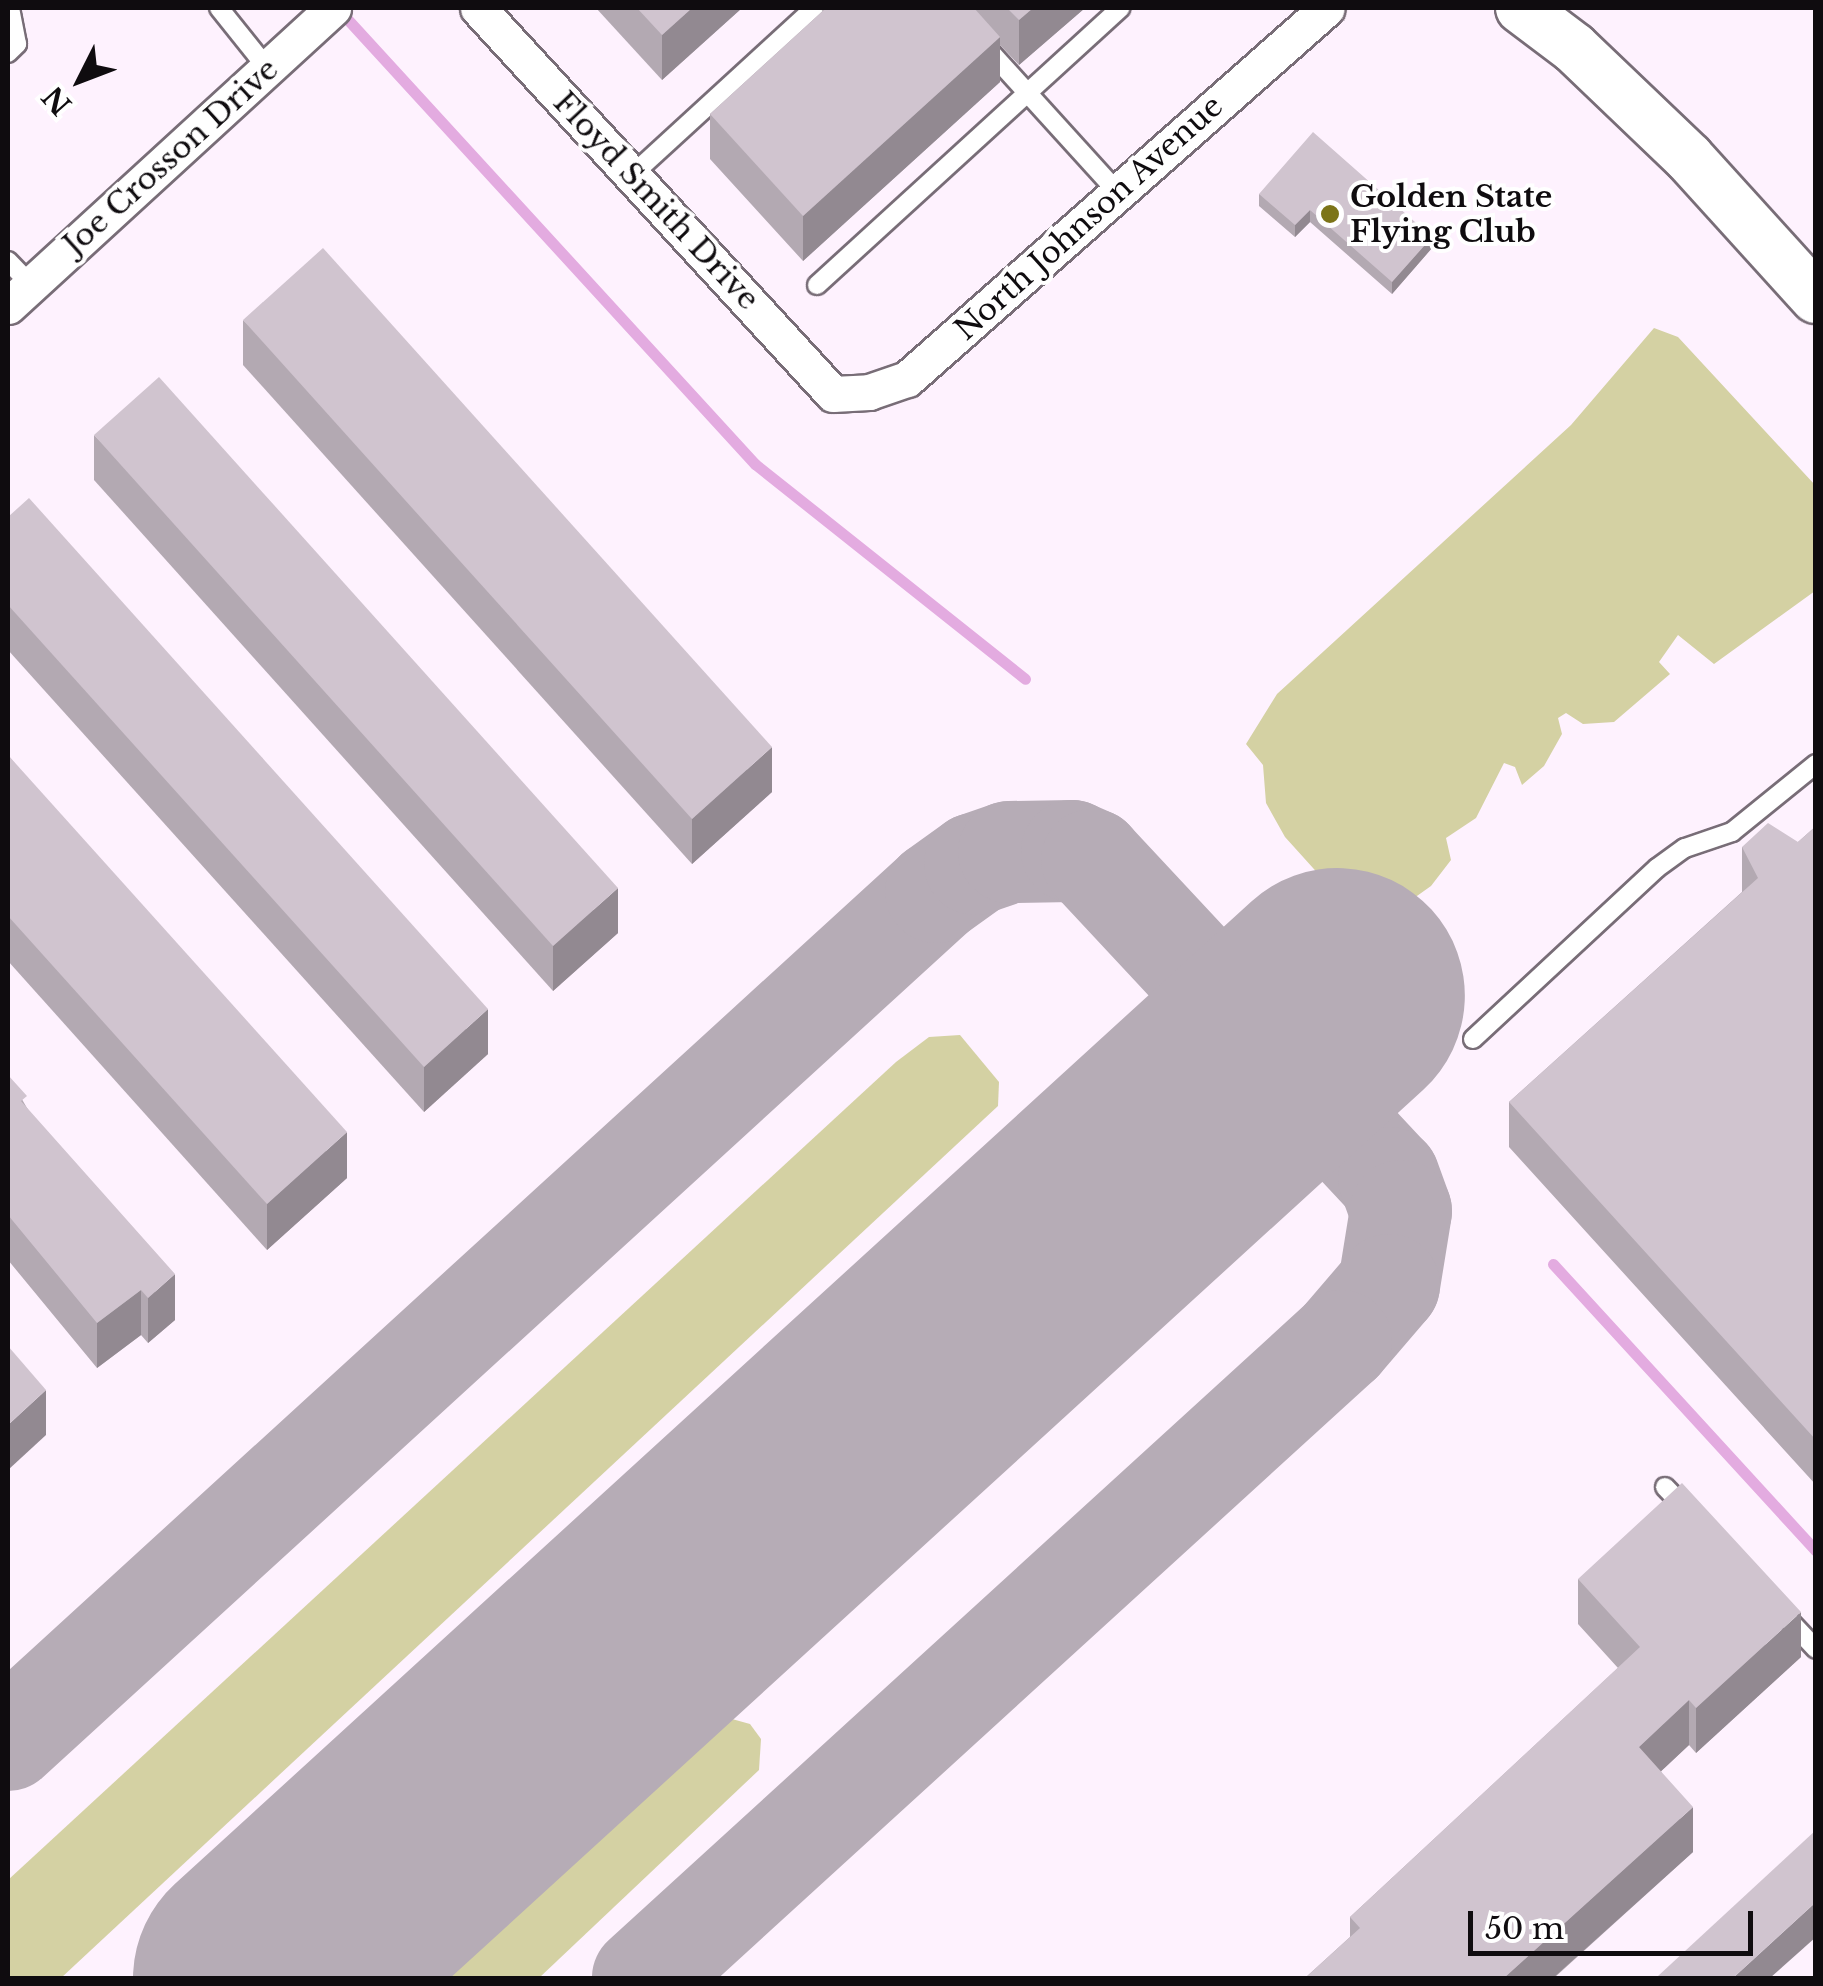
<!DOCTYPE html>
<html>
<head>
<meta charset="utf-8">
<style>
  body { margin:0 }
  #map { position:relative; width:1823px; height:1986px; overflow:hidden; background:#fef2fe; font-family:"Libre Baskerville",serif }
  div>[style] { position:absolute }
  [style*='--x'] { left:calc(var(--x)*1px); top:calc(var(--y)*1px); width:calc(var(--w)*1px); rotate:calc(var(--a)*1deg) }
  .green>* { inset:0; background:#d4d1a3 }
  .stream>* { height:11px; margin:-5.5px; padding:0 5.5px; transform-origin:5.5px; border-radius:5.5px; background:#e3abe0 }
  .taxiway>* { height:102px; margin:-51px; padding:0 51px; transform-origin:51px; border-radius:51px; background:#b6acb6 }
  .runway>* { height:255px; margin:-127.5px; padding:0 127.5px; transform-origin:127.5px; border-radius:127.5px; background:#b6acb6 }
  .roads { filter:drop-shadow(2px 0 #786d77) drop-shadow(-2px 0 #786d77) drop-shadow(0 2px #786d77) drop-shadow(0 -2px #786d77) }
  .lane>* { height:18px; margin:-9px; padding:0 9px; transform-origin:9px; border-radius:9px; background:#fff }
  .street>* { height:35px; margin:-17.5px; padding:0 17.5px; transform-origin:17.5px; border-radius:17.5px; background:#fff }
  .secondary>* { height:50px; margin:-25px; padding:0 25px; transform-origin:25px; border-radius:25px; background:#fff }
  .wall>* { inset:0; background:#b3a9b2 }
  .shaded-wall>* { inset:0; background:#928991 }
  .building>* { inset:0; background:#d0c4cf }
  .dots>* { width:28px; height:28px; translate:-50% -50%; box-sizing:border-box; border:5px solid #fff; border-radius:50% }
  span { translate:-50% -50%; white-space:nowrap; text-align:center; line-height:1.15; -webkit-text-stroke:8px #fff; paint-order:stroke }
  .street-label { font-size:30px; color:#0f0c0f }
  .poi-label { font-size:30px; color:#0f0c0f; font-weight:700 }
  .left { translate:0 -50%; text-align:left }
  .frame { position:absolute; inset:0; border:10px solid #0f0c0f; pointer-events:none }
  .north { position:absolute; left:30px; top:30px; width:100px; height:100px; -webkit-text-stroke:8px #fff; paint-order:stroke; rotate:228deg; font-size:28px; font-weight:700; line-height:40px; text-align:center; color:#0f0c0f }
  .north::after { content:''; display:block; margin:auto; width:35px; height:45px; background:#0f0c0f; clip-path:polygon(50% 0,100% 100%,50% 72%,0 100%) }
  .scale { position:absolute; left:1468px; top:1911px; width:285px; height:45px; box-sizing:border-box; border:5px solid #0f0c0f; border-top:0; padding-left:12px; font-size:30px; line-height:35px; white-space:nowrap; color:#0f0c0f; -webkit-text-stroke:8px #fff; paint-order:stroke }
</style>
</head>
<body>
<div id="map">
  <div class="green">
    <div style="clip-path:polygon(1654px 328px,1678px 337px,1815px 485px,1815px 591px,1714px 664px,1678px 635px,1659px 662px,1670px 674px,1614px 722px,1583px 724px,1566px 713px,1558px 718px,1562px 734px,1544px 766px,1522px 785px,1515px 767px,1504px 763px,1476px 818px,1446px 838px,1451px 860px,1431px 886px,1369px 930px,1285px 837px,1266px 803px,1263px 765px,1246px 744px,1277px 694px,1571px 425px)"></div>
    <div style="clip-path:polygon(960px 1035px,999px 1082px,998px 1106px,61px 1978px,8px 1978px,8px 1880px,896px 1062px,929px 1037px)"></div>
    <div style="clip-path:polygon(732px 1719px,750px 1724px,761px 1739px,759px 1770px,539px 1978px,431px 1978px,700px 1735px)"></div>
  </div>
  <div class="stream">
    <div style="--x:339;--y:10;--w:616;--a:47.5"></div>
    <div style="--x:755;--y:464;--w:345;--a:38.5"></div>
    <div style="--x:1553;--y:1264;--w:389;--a:47.5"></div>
  </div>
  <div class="taxiway">
    <div style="--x:8;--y:1740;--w:1257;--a:-42.42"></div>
    <div style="--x:936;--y:892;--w:48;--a:-35.7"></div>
    <div style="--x:975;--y:864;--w:36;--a:-19"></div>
    <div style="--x:1009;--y:852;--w:63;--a:-0.9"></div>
    <div style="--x:1072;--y:851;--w:22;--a:24"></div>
    <div style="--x:1092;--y:860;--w:435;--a:47"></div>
    <div style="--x:1389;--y:1178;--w:35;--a:70"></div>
    <div style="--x:1401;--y:1211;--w:75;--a:99.2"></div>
    <div style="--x:1389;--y:1285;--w:74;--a:130.6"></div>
    <div style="--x:1341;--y:1341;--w:945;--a:137.62"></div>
  </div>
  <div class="runway">
    <div style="--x:260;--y:1978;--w:1458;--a:-42.39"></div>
  </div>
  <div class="roads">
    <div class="lane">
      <div style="--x:219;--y:8;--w:77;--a:51.3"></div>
      <div style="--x:984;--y:45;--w:200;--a:47.8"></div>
      <div style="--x:8;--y:53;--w:13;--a:-45"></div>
      <div style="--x:17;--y:44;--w:37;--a:-101"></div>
      <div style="--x:632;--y:175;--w:247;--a:-42.5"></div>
      <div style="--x:8;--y:261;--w:33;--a:46"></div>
      <div style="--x:817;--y:285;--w:411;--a:-42.4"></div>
      <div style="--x:1473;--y:1039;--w:251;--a:-42.9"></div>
      <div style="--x:1657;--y:868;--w:34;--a:-36"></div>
      <div style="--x:1685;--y:848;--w:50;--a:-18.8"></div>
      <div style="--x:1732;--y:832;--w:108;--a:-39"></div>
      <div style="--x:1665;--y:1487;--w:30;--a:46"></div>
      <div style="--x:1785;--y:1616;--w:45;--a:46.8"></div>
    </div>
    <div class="street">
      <div style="--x:478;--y:8;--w:524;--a:47.4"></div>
      <div style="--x:833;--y:394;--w:36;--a:-3"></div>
      <div style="--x:869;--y:392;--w:40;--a:-18.9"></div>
      <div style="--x:907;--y:379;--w:560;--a:-41.46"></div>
      <div style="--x:8;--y:306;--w:441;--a:-42.5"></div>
    </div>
    <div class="secondary">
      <div style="--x:1521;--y:8;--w:66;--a:37"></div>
      <div style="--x:1574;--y:48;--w:159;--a:43.7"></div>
      <div style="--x:1689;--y:158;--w:189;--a:47.8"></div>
    </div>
  </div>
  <div class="wall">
    <div style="clip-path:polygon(596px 8px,742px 8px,662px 80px)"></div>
    <div style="clip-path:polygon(826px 8px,1085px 8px,1019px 65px,1000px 45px,1000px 82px,803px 261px,710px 159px,710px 114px)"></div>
    <div style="clip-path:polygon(1259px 194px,1432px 248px,1392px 294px,1310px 222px,1295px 237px,1259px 206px)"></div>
    <div style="clip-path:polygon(243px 320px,772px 792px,692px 864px,243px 365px)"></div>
    <div style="clip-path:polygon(94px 435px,618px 933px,553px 991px,94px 480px)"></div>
    <div style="clip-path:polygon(8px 517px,488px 1054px,424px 1112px,8px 650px)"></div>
    <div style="clip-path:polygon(8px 755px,347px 1178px,267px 1250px,8px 961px)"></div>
    <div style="clip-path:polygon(1816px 826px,1816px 1485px,1509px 1147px,1509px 1102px,1742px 892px,1742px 847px,1798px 842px)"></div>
    <div style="clip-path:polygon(8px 1075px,27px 1108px,175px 1320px,148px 1343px,141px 1335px,97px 1368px,8px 1260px)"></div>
    <div style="clip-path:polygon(1578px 1579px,1801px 1657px,1696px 1753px,1689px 1745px,1661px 1771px,1693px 1852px,1554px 1978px,1305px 1978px,1350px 1937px,1350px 1917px,1618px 1668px,1578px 1624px)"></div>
  </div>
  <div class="shaded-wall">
    <div style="clip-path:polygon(692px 8px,742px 8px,662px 80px,662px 35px)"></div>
    <div style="clip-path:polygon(1033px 8px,1085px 8px,1019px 65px,1019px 20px)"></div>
    <div style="clip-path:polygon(1000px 37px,1000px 82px,803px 261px,803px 216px)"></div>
    <div style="clip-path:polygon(1310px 210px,1310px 222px,1295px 237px,1295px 225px)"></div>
    <div style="clip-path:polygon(1432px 237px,1432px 248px,1392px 294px,1392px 282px)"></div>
    <div style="clip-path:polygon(772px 747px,772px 792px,692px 864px,692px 819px)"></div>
    <div style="clip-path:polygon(618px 888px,618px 933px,553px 991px,553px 946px)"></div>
    <div style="clip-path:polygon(488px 1009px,488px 1054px,424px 1112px,424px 1067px)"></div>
    <div style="clip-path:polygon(347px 1132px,347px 1178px,267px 1250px,267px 1204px)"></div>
    <div style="clip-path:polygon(175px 1274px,175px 1320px,148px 1343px,148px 1298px)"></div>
    <div style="clip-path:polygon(141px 1290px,141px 1335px,97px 1368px,97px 1323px)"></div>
    <div style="clip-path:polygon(46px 1390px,46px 1435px,8px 1470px,8px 1425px)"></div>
    <div style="clip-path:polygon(1801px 1612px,1801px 1657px,1696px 1753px,1696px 1708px)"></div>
    <div style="clip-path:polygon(1689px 1700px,1689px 1745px,1639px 1792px,1639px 1747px)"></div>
    <div style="clip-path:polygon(1693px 1807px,1693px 1852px,1553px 1978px,1504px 1978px)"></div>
    <div style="clip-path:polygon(1816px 1902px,1816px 1937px,1770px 1978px,1733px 1978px)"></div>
  </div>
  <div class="building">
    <div style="clip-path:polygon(637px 8px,692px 8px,662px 35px)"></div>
    <div style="clip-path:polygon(826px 8px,974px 8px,1000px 37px,803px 216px,710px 114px)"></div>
    <div style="clip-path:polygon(1007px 8px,1033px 8px,1019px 20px)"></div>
    <div style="clip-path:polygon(1313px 132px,1432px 237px,1392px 282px,1310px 210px,1295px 225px,1259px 194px)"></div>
    <div style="clip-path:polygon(323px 248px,772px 747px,692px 819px,243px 320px)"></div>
    <div style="clip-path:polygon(159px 377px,618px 888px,553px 946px,94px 435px)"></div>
    <div style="clip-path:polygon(29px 498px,488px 1009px,424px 1067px,8px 605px,8px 517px)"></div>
    <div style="clip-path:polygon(8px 755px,347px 1132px,267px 1204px,8px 916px)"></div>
    <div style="clip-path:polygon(1768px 823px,1798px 842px,1816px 826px,1816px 1440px,1509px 1102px,1758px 878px,1742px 847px)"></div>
    <div style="clip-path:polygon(8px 1075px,27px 1096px,21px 1101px,175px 1274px,148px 1298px,141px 1290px,97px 1323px,8px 1215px)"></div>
    <div style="clip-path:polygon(8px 1346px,46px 1390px,8px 1425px)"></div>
    <div style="clip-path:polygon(1682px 1483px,1801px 1612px,1696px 1708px,1689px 1700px,1639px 1747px,1693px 1807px,1504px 1978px,1305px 1978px,1360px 1928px,1350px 1917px,1640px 1647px,1578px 1579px)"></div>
    <div style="clip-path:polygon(1816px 1830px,1816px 1902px,1733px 1978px,1661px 1978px,1658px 1976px)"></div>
  </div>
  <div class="dots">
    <div style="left:1330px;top:214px;background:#7c7418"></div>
  </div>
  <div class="street-label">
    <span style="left:171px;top:157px;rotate:-42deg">Joe Crosson Drive</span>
    <span style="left:656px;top:201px;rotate:47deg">Floyd Smith Drive</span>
    <span style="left:1089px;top:218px;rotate:-42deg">North Johnson Avenue</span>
  </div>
  <div class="poi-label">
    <span class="left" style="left:1350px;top:214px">Golden State<br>Flying Club</span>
  </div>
  <div class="frame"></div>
  <div class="north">N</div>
  <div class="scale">50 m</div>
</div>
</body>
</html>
